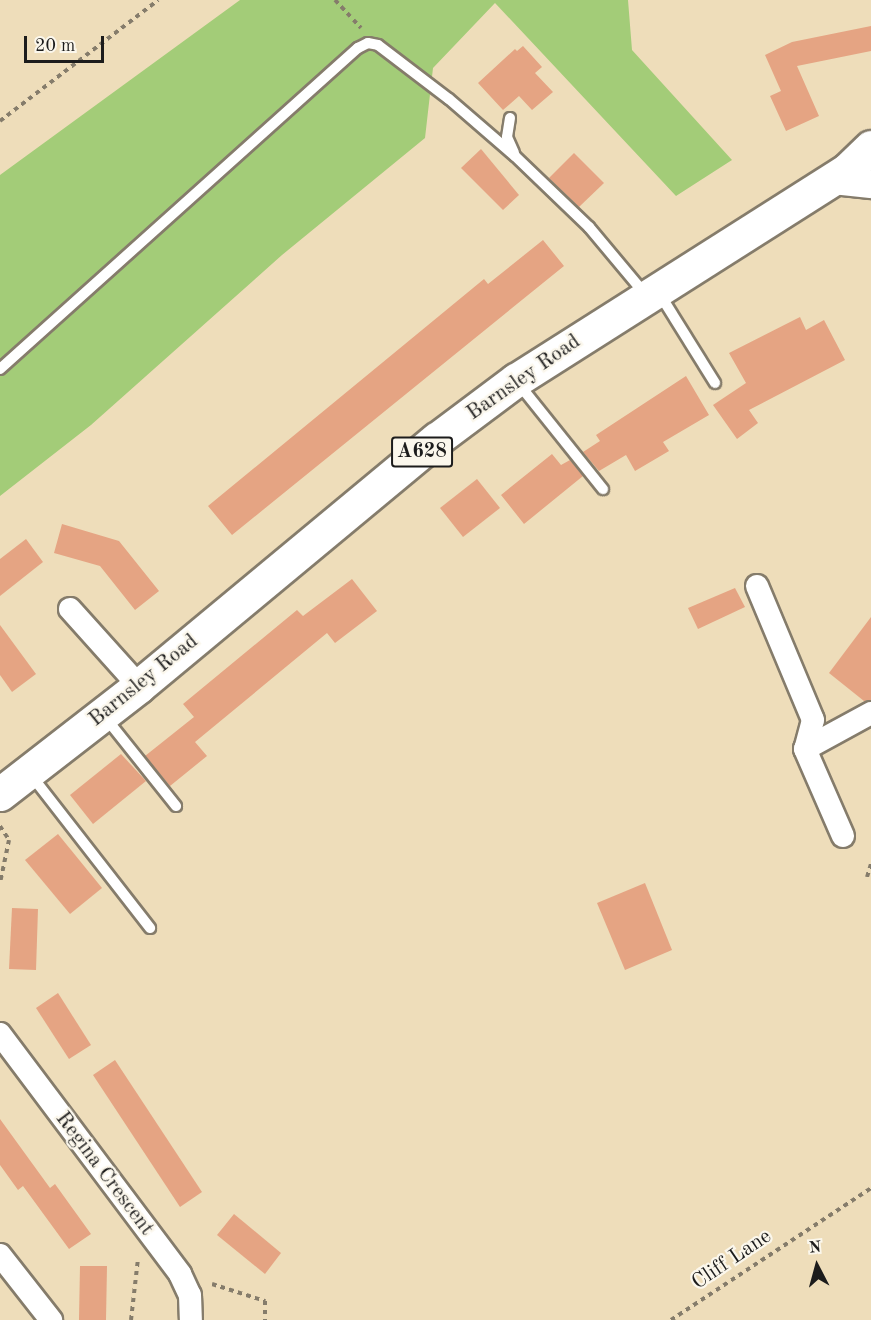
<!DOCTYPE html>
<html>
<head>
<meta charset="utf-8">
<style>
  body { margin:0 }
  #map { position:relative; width:871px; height:1320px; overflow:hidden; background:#eeddba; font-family:"Old Standard TT",serif }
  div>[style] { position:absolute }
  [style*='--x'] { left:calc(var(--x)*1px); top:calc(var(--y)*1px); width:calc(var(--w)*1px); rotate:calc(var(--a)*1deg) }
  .green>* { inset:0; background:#a3cc78 }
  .building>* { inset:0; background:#e5a483 }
  .path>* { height:4px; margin-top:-2px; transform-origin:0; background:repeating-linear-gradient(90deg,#857c6b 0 4.5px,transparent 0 9px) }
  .roads { filter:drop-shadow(2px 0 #857c6b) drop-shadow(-2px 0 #857c6b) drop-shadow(0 2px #857c6b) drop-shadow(0 -2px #857c6b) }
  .service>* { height:10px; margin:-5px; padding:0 5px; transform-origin:5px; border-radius:5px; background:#fff }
  .minor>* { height:22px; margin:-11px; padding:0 11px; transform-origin:11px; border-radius:11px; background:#fff }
  .tertiary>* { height:27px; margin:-13.5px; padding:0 13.5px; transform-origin:13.5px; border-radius:13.5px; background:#fff }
  .trunk>* { height:33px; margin:-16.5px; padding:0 16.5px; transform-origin:16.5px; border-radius:16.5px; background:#fff }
  span { translate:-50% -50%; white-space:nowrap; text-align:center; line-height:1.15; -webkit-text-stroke:4.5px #fbf7ec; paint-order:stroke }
  .shield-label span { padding:2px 4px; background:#fbf7ec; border:2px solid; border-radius:4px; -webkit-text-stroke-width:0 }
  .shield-label { font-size:20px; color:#1c1c1c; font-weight:700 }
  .street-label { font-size:21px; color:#1c1c1c }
  .north { position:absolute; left:787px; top:1236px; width:60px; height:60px; -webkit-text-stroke:4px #fbf7ec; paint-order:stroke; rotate:354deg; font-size:16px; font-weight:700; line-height:24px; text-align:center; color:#1c1c1c }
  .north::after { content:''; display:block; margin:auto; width:21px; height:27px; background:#1c1c1c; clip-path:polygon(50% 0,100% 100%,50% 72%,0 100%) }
  .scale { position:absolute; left:24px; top:36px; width:80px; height:27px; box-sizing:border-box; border:3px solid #1c1c1c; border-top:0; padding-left:8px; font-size:18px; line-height:21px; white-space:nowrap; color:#1c1c1c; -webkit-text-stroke:4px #fbf7ec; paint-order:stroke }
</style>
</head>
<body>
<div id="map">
  <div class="green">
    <div style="clip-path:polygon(240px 0,628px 0,632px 50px,732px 160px,676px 196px,495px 3px,433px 68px,425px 138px,282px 255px,91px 425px,0 496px,0 175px)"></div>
  </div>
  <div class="building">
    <div style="clip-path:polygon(871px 26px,871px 51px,797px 66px,819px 116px,786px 131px,770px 96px,781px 91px,765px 55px,792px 42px)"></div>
    <div style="clip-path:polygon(523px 46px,542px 67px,535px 73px,553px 92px,532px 110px,519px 96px,503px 110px,478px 83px,515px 49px,517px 51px)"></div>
    <div style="clip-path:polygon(481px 149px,519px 195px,503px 210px,461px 168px)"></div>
    <div style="clip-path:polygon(574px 153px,604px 183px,579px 207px,549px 178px)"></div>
    <div style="clip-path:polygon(543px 240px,564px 266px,232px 535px,208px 506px,484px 279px,488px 284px)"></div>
    <div style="clip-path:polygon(800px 317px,806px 330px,824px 320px,845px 360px,749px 410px,758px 423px,737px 439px,713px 405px,746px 383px,729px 353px)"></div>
    <div style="clip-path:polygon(686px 376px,709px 415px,663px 442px,669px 451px,635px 471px,626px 455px,599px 471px,583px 452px,600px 441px,596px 435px)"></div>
    <div style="clip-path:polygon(552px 454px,561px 465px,570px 460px,583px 476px,524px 524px,501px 495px)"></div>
    <div style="clip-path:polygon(477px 479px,500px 508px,463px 537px,440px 508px)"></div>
    <div style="clip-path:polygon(62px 524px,119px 541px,159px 591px,135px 610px,100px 566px,54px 553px)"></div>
    <div style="clip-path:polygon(26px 539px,43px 562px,0 596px,0 559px)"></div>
    <div style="clip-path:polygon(352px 579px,377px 611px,335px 643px,327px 633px,195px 742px,207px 756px,170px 786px,145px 756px,194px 717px,183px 704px,297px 610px,303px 616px)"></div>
    <div style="clip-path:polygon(735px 588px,745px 607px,698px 629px,688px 608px)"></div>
    <div style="clip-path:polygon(871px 617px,871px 700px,864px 701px,829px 673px)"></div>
    <div style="clip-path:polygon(0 625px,36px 674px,12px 692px,0 675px)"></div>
    <div style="clip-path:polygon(121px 754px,146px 781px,93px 824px,70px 795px)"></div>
    <div style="clip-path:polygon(58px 834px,102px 888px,70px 914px,25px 860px)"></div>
    <div style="clip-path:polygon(645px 883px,672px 950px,625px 970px,597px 903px)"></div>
    <div style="clip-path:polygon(12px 908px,38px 909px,36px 970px,9px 969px)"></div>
    <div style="clip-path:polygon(58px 993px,91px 1045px,69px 1059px,36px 1008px)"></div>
    <div style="clip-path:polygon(115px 1060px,202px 1192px,180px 1207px,93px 1075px)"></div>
    <div style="clip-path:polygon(0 1119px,50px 1188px,55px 1184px,91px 1234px,69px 1249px,23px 1186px,18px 1190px,0 1165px)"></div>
    <div style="clip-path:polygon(234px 1214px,281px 1253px,265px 1274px,217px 1235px)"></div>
    <div style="clip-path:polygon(80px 1266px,107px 1266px,106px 1320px,79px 1320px)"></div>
  </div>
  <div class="path">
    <div style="--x:335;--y:0;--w:38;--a:47"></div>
    <div style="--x:0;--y:121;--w:199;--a:-37.4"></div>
    <div style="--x:0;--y:826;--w:17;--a:57"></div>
    <div style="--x:9;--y:840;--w:44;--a:101.8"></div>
    <div style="--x:867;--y:877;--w:14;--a:-73"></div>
    <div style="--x:212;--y:1284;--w:56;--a:17.8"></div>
    <div style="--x:265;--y:1301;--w:19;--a:90"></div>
    <div style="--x:131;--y:1320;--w:61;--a:-83.5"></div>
    <div style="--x:671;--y:1320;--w:240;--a:-33.4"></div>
  </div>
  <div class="roads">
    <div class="service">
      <div style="--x:510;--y:118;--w:19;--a:99"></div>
      <div style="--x:507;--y:137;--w:17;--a:66"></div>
      <div style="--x:659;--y:293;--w:106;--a:58.1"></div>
      <div style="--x:0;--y:369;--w:481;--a:-41.9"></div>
      <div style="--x:358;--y:48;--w:11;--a:-27"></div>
      <div style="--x:368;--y:43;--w:10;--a:11"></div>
      <div style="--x:378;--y:45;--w:89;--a:37.3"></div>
      <div style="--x:449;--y:99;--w:87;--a:40.8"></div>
      <div style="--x:515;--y:156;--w:103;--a:43.8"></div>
      <div style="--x:589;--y:227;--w:87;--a:50.1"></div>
      <div style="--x:518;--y:383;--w:136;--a:51.3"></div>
      <div style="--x:105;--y:717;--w:114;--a:51.4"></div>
      <div style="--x:31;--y:775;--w:194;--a:52.1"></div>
    </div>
    <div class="minor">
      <div style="--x:757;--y:586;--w:145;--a:67.3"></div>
      <div style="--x:813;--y:720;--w:30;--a:105"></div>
      <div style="--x:70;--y:609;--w:103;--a:48.1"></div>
      <div style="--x:843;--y:836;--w:95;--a:-113.6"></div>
      <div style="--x:805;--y:749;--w:75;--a:-28.6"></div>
      <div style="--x:0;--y:1034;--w:300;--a:53.1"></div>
      <div style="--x:180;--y:1274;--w:23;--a:65"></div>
      <div style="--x:190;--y:1295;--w:25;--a:88"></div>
      <div style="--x:0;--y:1255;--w:83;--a:51.9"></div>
    </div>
    <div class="tertiary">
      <div style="--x:832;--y:180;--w:39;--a:6"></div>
    </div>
    <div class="trunk">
      <div style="--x:0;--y:794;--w:176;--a:-37.8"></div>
      <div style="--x:139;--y:686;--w:387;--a:-39.7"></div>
      <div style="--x:437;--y:439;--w:99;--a:-36.8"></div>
      <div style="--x:516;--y:380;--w:392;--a:-32.4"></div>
      <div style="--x:847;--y:170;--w:33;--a:-44"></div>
    </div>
  </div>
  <div class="shield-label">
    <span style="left:422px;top:452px">A628</span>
  </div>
  <div class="street-label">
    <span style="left:524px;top:378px;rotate:-35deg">Barnsley Road</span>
    <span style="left:144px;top:681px;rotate:-39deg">Barnsley Road</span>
    <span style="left:104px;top:1174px;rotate:53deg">Regina Crescent</span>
    <span style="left:732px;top:1260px;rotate:-34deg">Cliff Lane</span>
  </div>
  <div class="north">N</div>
  <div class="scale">20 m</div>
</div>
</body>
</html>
